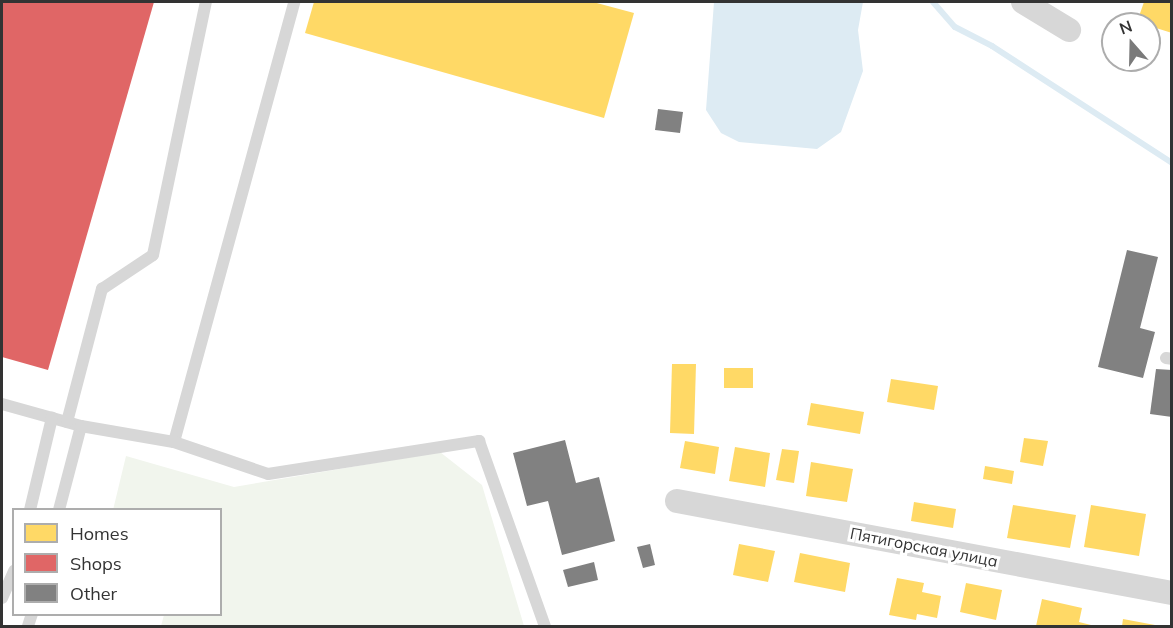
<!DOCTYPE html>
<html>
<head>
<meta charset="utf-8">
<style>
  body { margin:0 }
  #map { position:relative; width:1173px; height:628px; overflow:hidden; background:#fff; font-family:Mulish,sans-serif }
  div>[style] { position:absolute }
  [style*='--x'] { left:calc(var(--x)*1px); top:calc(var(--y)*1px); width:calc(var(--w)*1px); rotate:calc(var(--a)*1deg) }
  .green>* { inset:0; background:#f1f5ed }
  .water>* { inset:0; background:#ddebf3 }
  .homes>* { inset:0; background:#ffd966 }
  .shops>* { inset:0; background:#e06666 }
  .stream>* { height:6px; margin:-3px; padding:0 3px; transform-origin:3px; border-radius:3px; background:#ddebf3 }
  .building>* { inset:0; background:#818181 }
  .service>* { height:12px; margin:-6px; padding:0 6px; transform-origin:6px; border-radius:6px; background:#d7d7d7 }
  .minor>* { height:24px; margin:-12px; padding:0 12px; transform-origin:12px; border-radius:12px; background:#d7d7d7 }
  span { translate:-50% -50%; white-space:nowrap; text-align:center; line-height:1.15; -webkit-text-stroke:6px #fff; paint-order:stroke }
  .street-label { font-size:16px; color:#333 }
  .frame { position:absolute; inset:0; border:3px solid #333; pointer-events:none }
  .legend { position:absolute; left:12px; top:508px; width:210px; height:108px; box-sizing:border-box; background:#fff; border:2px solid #adadad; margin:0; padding:8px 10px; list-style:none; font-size:18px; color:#333 }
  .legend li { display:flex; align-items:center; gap:12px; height:30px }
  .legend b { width:30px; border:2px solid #adadad }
  .north { position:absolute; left:1101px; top:12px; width:60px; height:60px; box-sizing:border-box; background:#fff; border:2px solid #adadad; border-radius:50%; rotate:340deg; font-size:16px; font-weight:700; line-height:24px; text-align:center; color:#333 }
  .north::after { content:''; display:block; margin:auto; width:21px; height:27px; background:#7a7a7a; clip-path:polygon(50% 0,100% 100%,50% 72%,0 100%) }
</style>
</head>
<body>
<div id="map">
  <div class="green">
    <div style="clip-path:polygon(440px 452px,482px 485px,524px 626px,161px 626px,164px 615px,220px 614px,220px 510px,113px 510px,126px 456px,234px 487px)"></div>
  </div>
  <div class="water">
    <div style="clip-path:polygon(714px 2px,863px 2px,858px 30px,863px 71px,841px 132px,817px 149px,739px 142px,721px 133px,706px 110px)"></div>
  </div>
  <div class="homes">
    <div style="clip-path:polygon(314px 2px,593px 2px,634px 13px,604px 118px,305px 33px)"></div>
    <div style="clip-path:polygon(1144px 2px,1172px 2px,1172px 33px,1137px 22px)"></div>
    <div style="clip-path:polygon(672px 364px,696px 364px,694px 434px,670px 433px)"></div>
    <div style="clip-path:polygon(724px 368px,753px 368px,753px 388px,724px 388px)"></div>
    <div style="clip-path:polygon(891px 379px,938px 386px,934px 410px,887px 402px)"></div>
    <div style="clip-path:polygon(811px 403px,864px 412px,860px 434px,807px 425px)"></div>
    <div style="clip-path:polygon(1024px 438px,1048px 441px,1043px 466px,1020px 462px)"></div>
    <div style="clip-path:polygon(685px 441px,719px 447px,715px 474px,680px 468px)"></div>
    <div style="clip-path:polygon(735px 447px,770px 453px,765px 487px,729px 481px)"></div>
    <div style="clip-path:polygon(782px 449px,799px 451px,794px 483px,776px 480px)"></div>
    <div style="clip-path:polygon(811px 462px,853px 469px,847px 502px,806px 496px)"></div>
    <div style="clip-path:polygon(985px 466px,1014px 471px,1012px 484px,983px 479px)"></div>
    <div style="clip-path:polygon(914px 502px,956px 509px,953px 528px,911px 521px)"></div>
    <div style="clip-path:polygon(1013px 505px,1076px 515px,1070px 548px,1007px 538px)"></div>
    <div style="clip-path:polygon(1091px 505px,1146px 514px,1139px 556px,1084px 547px)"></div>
    <div style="clip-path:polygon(739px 544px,775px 551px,768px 582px,733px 575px)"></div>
    <div style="clip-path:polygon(800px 553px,850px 563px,845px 592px,794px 582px)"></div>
    <div style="clip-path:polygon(897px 578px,924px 583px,922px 592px,941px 596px,937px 618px,917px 614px,916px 620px,889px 615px)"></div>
    <div style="clip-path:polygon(966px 583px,1002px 590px,996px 620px,960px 612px)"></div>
    <div style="clip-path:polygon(1042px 599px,1082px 608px,1079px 622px,1095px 626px,1036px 626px)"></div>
    <div style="clip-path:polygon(1123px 619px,1155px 625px,1155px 626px,1122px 626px)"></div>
  </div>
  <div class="shops">
    <div style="clip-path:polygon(2px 2px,154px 2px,48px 370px,2px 357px)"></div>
  </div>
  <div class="stream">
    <div style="--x:933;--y:2;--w:33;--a:49"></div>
    <div style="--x:955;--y:27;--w:42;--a:27.2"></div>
    <div style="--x:992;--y:46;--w:215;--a:33"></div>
  </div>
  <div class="building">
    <div style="clip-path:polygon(658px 109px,683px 112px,680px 133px,655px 130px)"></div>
    <div style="clip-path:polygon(1127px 250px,1158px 257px,1140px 328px,1155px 332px,1143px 378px,1098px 367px)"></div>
    <div style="clip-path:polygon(1156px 369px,1172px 370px,1172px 417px,1150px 414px)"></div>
    <div style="clip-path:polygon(565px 440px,576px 483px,599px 477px,615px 541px,562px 555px,548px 501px,527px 506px,513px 453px)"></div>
    <div style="clip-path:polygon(650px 544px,655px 565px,643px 568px,637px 547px)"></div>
    <div style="clip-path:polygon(594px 562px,598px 580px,568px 587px,563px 570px)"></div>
  </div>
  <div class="service">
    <div style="--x:1166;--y:358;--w:6;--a:9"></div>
    <div style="--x:2;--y:404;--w:82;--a:15.6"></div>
    <div style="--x:81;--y:426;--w:87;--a:104.7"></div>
    <div style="--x:67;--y:422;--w:138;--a:-75.3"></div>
    <div style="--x:102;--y:289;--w:61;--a:-33.7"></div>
    <div style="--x:153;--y:255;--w:258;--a:-78.2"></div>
    <div style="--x:81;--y:426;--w:94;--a:9.8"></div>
    <div style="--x:174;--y:442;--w:456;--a:-74.7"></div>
    <div style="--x:174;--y:442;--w:99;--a:18.8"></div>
    <div style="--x:268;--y:474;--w:214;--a:-8.9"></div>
    <div style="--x:479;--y:441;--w:196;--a:70.4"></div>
    <div style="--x:30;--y:510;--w:95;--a:-76.6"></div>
    <div style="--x:2;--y:598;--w:30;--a:-66"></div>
    <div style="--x:28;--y:626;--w:13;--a:-72"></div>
  </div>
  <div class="minor">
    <div style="--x:1023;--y:2;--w:54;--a:31.3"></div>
    <div style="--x:677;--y:501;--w:503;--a:10.53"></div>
  </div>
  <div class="street-label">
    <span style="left:924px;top:547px;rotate:11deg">Пятигорская улица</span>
  </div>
  <div class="frame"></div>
  <ul class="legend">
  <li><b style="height:16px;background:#ffd966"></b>Homes</li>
  <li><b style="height:16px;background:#e06666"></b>Shops</li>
  <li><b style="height:16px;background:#818181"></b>Other</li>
  </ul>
  <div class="north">N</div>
</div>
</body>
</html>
